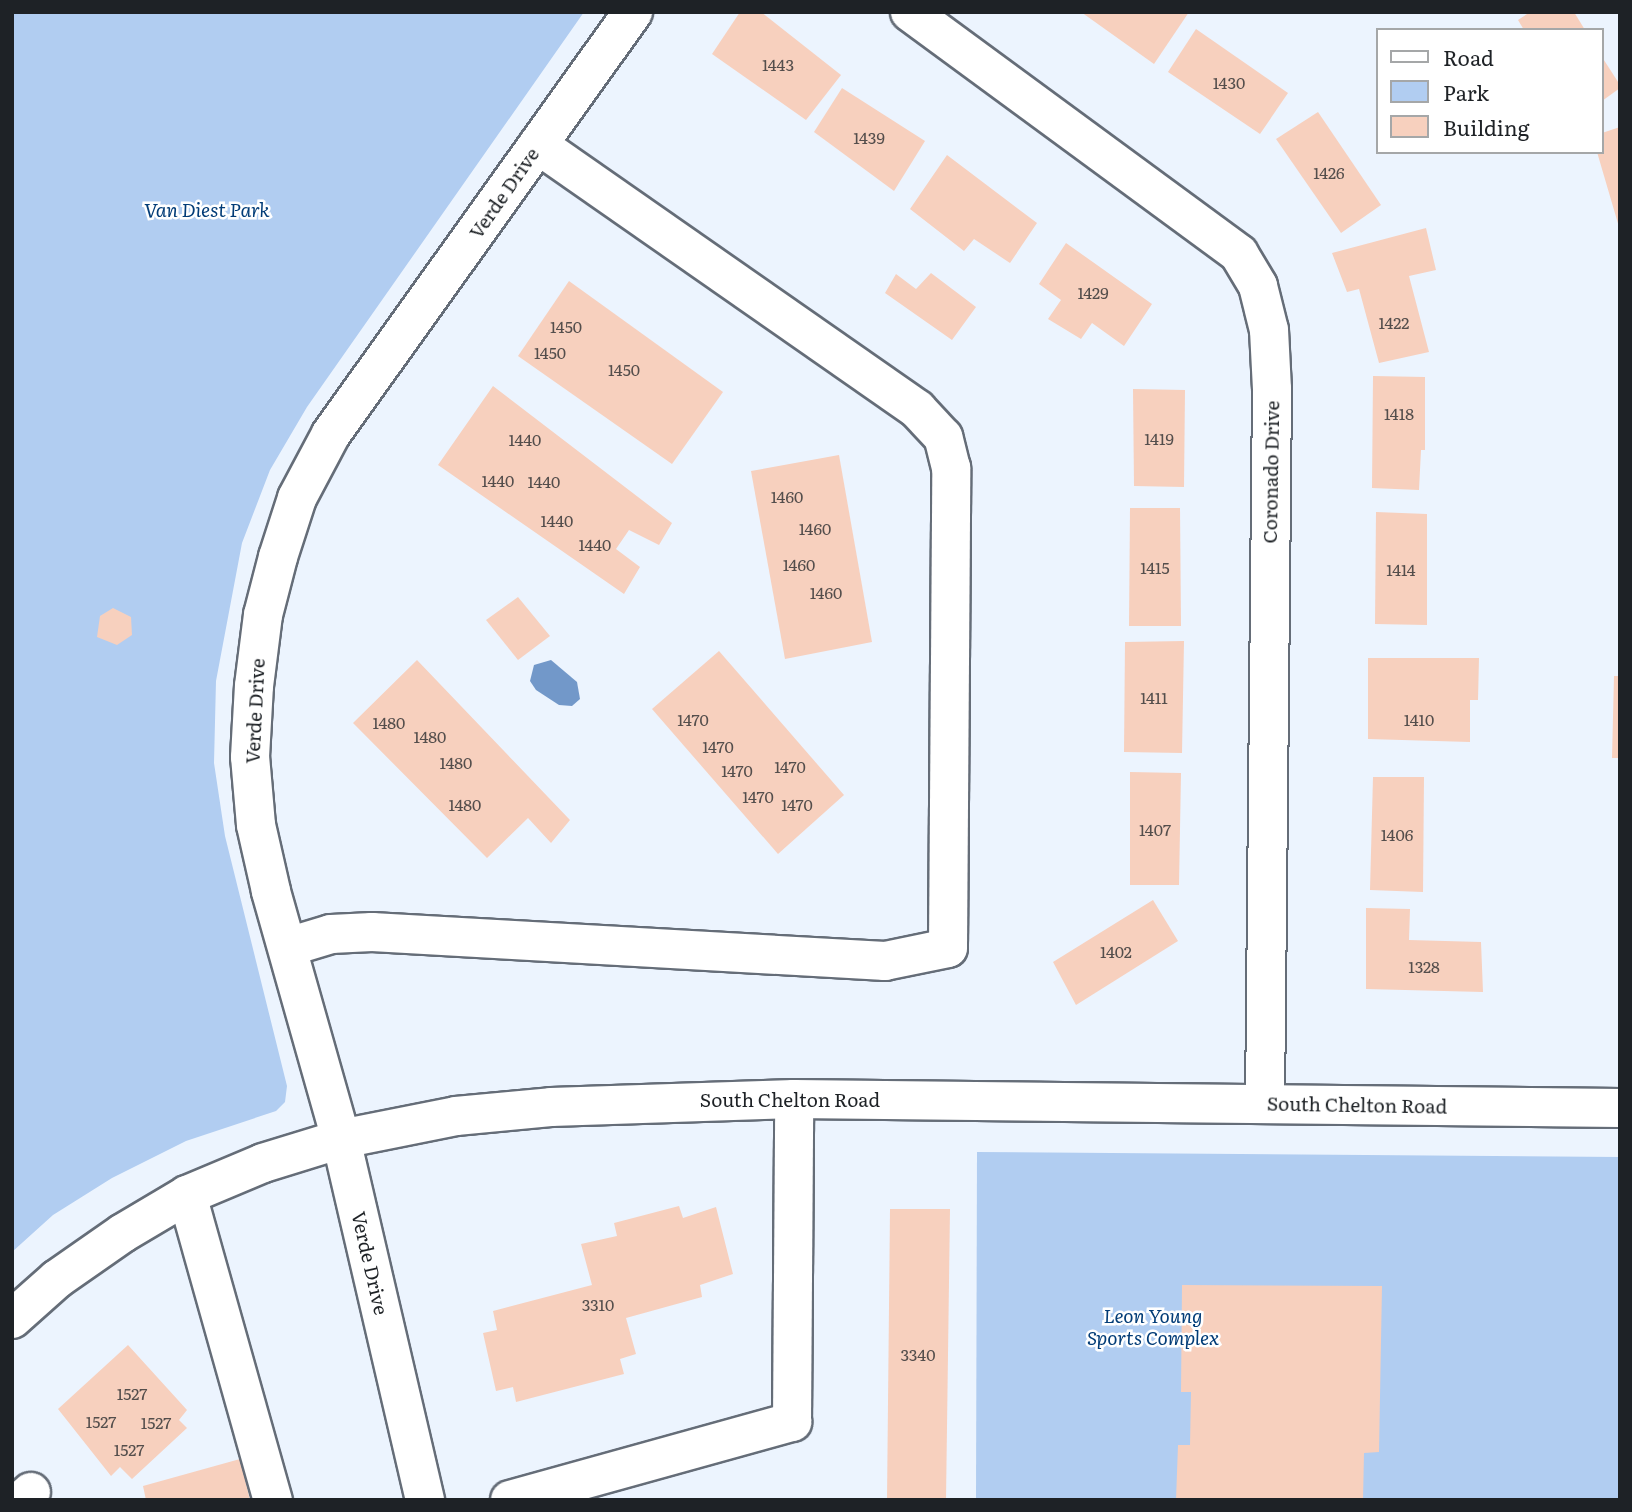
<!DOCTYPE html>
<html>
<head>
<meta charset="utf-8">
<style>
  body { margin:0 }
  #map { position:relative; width:1632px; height:1512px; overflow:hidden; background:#ecf4fe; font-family:Literata,serif }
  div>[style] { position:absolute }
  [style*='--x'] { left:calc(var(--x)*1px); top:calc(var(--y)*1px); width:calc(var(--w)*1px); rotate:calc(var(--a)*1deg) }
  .green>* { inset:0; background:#b1cdf1 }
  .water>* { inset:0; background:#7298c9 }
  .building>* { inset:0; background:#f7d0be }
  .roads { filter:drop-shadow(2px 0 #656d78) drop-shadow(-2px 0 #656d78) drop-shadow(0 2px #656d78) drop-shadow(0 -2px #656d78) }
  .minor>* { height:38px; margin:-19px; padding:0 19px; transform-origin:19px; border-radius:19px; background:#fff }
  .tertiary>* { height:38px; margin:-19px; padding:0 19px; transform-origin:19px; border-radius:19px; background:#fff }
  .secondary>* { height:38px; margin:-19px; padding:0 19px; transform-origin:19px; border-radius:19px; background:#fff }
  span { translate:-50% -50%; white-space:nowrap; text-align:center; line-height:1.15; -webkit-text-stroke:5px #fff; paint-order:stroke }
  .number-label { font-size:16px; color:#544e4c }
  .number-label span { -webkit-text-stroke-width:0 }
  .street-label { font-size:19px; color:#1e2226 }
  .park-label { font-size:19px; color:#023c77; font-style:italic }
  .frame { position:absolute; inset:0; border:14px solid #1e2226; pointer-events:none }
  .legend { position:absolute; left:1376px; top:28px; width:228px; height:126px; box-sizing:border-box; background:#fff; border:2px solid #a5a7a8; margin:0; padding:9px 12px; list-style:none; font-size:21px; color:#1e2226 }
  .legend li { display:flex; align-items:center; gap:14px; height:35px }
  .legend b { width:35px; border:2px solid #a5a7a8 }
</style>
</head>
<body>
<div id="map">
  <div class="green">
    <div style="clip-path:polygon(12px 12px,584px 12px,307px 407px,270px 470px,242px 543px,216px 681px,214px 763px,225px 836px,287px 1086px,285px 1102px,276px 1111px,186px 1141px,112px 1178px,53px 1215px,12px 1252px)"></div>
    <div style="clip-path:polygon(977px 1152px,1620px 1157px,1620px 1500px,976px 1500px)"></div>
  </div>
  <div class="water">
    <div style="clip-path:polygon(551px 660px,577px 682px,580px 699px,572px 706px,559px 705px,536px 690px,530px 681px,534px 665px)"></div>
  </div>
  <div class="building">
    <div style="clip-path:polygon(740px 12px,761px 12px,841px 75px,806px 120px,712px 54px)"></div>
    <div style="clip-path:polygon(1081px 12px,1189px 12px,1154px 64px)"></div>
    <div style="clip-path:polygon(1530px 12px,1574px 12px,1585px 30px,1524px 30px,1518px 20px)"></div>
    <div style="clip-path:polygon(1196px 29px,1288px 93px,1260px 134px,1168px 72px)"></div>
    <div style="clip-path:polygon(1602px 57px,1620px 85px,1620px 88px,1602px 101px)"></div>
    <div style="clip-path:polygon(842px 88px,925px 141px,894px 191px,814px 132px)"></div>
    <div style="clip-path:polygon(1318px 112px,1381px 205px,1341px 233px,1276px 139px)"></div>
    <div style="clip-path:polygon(1620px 127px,1620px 227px,1619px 227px,1597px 152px,1602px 152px,1602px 133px)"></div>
    <div style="clip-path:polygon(947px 155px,1037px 223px,1010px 263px,974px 239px,964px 251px,910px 209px)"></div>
    <div style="clip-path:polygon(1426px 228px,1436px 270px,1409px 276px,1429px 352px,1379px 363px,1359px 289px,1347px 292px,1332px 253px)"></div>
    <div style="clip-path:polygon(1066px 243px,1152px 304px,1124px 346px,1092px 323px,1081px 339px,1048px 319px,1061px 300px,1039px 284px)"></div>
    <div style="clip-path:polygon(931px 273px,976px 307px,952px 340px,885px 293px,896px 274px,916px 289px)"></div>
    <div style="clip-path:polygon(569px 281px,723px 392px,672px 464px,518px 356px)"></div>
    <div style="clip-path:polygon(1373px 376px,1425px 377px,1425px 450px,1421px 450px,1419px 490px,1372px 488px)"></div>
    <div style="clip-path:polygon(493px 386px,672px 523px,659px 545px,629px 530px,616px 549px,640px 567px,624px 594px,438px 465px)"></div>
    <div style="clip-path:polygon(1133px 389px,1185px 390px,1184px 487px,1134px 486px)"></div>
    <div style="clip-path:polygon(839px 455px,872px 642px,785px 659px,751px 471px)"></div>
    <div style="clip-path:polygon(1130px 508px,1180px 508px,1181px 626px,1129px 626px)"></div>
    <div style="clip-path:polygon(1376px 512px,1427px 514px,1427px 625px,1375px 624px)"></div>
    <div style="clip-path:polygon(518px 597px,550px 636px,518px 660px,486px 620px)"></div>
    <div style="clip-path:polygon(113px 608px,131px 617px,132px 635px,117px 645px,97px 637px,100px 616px)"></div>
    <div style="clip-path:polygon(1184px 641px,1182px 753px,1124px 752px,1125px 642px)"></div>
    <div style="clip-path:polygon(719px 651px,844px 795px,778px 854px,652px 709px)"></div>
    <div style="clip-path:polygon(1368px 658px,1479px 658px,1478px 700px,1470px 700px,1470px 742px,1368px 739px)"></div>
    <div style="clip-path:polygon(417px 660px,570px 820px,551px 843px,528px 818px,487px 858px,353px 723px)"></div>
    <div style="clip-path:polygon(1614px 676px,1620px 676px,1620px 758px,1612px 758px)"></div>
    <div style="clip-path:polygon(1130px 772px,1181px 773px,1179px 885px,1130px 885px)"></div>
    <div style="clip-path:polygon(1373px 777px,1424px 777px,1423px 892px,1370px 890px)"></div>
    <div style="clip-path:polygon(1153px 900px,1178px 941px,1076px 1005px,1053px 962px)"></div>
    <div style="clip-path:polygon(1366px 908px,1410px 909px,1409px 940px,1481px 942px,1483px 992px,1366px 989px)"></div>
    <div style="clip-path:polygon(679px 1206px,683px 1218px,716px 1207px,733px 1274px,700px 1285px,702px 1297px,626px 1318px,636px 1354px,620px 1359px,624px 1374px,516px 1402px,513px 1387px,496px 1391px,483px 1333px,497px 1330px,493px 1311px,592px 1285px,581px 1244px,617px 1236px,614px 1223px)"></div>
    <div style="clip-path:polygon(890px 1209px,950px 1209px,946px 1500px,887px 1500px)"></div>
    <div style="clip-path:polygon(1182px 1285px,1382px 1286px,1379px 1452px,1364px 1453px,1363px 1500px,1176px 1500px,1178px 1445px,1190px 1445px,1191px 1392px,1181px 1392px)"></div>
    <div style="clip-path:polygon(128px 1345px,187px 1410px,179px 1420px,187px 1428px,132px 1479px,120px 1467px,111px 1476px,58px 1409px)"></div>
    <div style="clip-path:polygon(240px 1459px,250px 1500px,146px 1500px,143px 1486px)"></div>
  </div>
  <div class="roads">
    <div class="minor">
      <div style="--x:910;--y:12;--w:408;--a:36.3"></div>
      <div style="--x:1239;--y:254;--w:37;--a:59"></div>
      <div style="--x:1258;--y:286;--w:45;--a:76"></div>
      <div style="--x:1269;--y:330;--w:59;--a:87.1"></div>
      <div style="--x:1272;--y:389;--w:715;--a:90.56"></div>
      <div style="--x:288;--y:947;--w:45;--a:-16.8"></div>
      <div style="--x:331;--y:934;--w:41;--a:-2.8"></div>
      <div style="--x:372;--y:932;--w:514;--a:3.24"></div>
      <div style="--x:885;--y:961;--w:64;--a:-11.7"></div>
      <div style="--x:948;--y:948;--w:480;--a:-89.6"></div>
      <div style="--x:951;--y:468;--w:32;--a:-104"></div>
      <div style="--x:943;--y:437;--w:38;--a:-133"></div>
      <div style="--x:917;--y:409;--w:462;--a:-145.1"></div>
      <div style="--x:341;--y:1139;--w:258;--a:-105.8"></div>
      <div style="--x:271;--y:891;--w:68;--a:-102.8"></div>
      <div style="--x:256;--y:825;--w:68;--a:-95"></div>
      <div style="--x:250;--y:757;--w:71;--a:-86.8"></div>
      <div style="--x:254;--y:686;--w:72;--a:-82.8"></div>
      <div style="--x:263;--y:615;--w:60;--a:-75.5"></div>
      <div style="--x:278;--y:557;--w:62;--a:-72.1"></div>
      <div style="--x:297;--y:498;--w:72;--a:-62"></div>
      <div style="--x:331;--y:434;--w:519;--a:-54.41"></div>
      <div style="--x:187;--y:1195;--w:317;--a:74.3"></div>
      <div style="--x:22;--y:1500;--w:12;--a:-42"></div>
      <div style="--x:510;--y:1500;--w:293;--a:-15.5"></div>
      <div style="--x:792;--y:1422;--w:323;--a:-89.6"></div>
    </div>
    <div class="tertiary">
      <div style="--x:341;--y:1139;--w:371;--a:76.9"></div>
    </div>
    <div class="secondary">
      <div style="--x:12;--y:1319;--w:60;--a:-41.6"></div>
      <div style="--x:57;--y:1279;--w:80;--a:-34.9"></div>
      <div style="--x:123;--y:1233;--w:74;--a:-30.7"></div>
      <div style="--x:187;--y:1195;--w:82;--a:-22.8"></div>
      <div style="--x:263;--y:1163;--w:82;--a:-17.1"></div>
      <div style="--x:341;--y:1139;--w:117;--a:-11.3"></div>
      <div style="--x:456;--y:1116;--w:95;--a:-5.4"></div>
      <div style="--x:551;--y:1107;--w:243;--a:-1.9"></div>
      <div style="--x:794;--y:1099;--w:826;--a:0.62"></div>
    </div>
  </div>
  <div class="number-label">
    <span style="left:778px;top:64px">1443</span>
    <span style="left:1229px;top:82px">1430</span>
    <span style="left:869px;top:137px">1439</span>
    <span style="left:1329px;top:172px">1426</span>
    <span style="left:1093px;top:292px">1429</span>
    <span style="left:1394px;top:322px">1422</span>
    <span style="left:566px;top:326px">1450</span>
    <span style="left:550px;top:352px">1450</span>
    <span style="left:624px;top:369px">1450</span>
    <span style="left:1399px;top:413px">1418</span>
    <span style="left:1159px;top:438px">1419</span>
    <span style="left:525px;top:439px">1440</span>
    <span style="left:498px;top:480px">1440</span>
    <span style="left:544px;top:481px">1440</span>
    <span style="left:787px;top:496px">1460</span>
    <span style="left:557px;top:520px">1440</span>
    <span style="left:815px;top:528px">1460</span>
    <span style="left:595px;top:544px">1440</span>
    <span style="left:799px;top:564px">1460</span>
    <span style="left:1155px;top:567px">1415</span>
    <span style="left:1401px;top:569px">1414</span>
    <span style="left:826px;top:592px">1460</span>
    <span style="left:1154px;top:697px">1411</span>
    <span style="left:693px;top:719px">1470</span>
    <span style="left:1419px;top:719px">1410</span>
    <span style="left:389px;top:722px">1480</span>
    <span style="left:430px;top:736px">1480</span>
    <span style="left:718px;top:746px">1470</span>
    <span style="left:456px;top:762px">1480</span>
    <span style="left:790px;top:766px">1470</span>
    <span style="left:737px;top:770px">1470</span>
    <span style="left:758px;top:796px">1470</span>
    <span style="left:465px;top:804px">1480</span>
    <span style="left:797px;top:804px">1470</span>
    <span style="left:1155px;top:829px">1407</span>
    <span style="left:1397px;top:834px">1406</span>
    <span style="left:1116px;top:951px">1402</span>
    <span style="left:1424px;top:966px">1328</span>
    <span style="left:598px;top:1304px">3310</span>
    <span style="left:918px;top:1354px">3340</span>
    <span style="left:132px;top:1393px">1527</span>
    <span style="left:101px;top:1421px">1527</span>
    <span style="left:156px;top:1422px">1527</span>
    <span style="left:129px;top:1449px">1527</span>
  </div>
  <div class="street-label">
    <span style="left:504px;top:193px;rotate:-55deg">Verde Drive</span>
    <span style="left:1271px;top:472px;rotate:-89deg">Coronado Drive</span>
    <span style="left:255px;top:711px;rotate:-87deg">Verde Drive</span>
    <span style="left:790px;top:1100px">South Chelton Road</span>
    <span style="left:1357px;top:1105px;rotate:1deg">South Chelton Road</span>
    <span style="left:370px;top:1263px;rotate:77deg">Verde Drive</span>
  </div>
  <div class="park-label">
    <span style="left:207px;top:210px">Van Diest Park</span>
    <span style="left:1153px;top:1327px">Leon Young<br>Sports Complex</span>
  </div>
  <div class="frame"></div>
  <ul class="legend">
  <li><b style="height:9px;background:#fff"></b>Road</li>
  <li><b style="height:19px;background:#b1cdf1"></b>Park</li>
  <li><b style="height:19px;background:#f7d0be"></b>Building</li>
  </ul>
</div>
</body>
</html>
